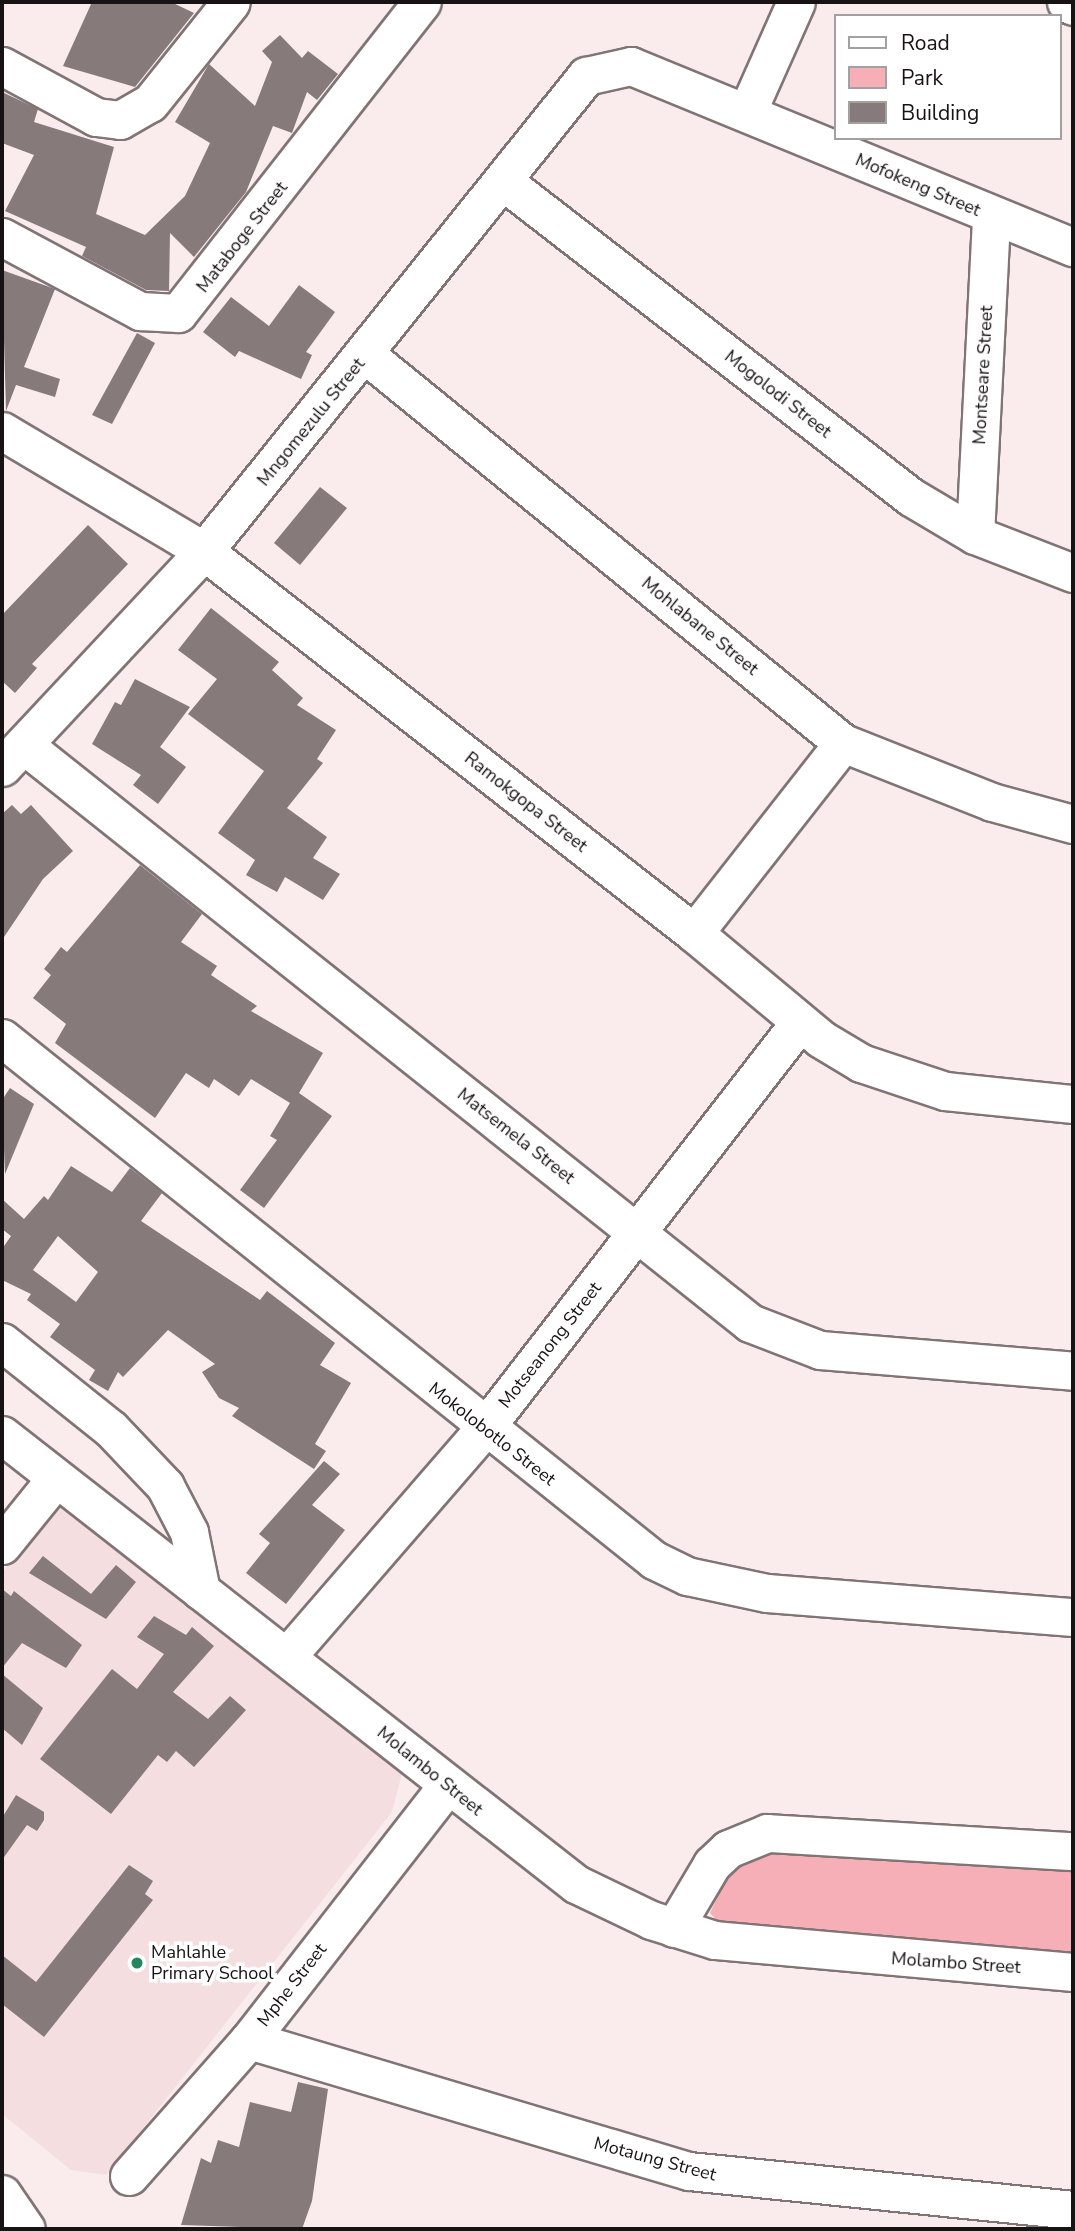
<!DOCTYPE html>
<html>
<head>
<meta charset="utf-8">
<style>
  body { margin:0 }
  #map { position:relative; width:1075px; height:2231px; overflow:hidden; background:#faeced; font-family:"Nunito Sans",sans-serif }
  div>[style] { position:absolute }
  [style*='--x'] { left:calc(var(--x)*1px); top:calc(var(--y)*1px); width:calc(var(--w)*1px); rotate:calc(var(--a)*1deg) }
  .built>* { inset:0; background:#f4dee0 }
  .green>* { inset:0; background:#f6afb7 }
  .building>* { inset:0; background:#867a7b }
  .roads { filter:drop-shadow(2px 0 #807475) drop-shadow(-2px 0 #807475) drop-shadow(0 2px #807475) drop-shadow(0 -2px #807475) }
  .minor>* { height:37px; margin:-18.5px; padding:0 18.5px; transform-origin:18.5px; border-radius:18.5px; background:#fff }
  .dots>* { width:19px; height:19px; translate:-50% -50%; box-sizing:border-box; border:4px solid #fff; border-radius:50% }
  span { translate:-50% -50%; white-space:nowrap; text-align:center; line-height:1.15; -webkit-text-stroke:7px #fff; paint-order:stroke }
  .street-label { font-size:18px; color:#171213 }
  .poi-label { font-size:18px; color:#171213 }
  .left { translate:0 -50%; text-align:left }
  .frame { position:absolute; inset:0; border:4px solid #171213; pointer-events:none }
  .legend { position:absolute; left:834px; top:14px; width:228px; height:126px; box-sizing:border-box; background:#fff; border:2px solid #a2a0a1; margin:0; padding:9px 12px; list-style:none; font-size:21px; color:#171213 }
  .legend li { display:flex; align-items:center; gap:14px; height:35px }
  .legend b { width:35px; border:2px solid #a2a0a1 }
</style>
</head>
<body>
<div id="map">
  <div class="built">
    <div style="clip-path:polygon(69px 1506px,403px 1770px,392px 1812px,106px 2175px,71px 2170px,2px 2114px,2px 1573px,52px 1507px)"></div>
  </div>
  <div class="green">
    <div style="clip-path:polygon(785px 1840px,1073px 1860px,1073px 1958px,726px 1930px,710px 1913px,732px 1865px)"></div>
  </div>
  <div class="building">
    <div style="clip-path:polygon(92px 2px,171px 2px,194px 13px,135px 87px,63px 66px)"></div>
    <div style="clip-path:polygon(280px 35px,302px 58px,308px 51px,338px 74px,317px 100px,307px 92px,292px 133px,273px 126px,246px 192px,194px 257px,170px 233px,169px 291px,146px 290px,82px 256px,86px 247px,5px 211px,34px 155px,2px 143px,2px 92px,38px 109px,34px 122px,114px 147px,96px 214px,145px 235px,185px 196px,210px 143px,175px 122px,209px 64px,255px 106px,272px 62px,262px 51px)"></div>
    <div style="clip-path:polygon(2px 270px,55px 289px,24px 367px,60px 379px,55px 397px,16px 385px,6px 411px)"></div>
    <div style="clip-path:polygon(299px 285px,335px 312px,306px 352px,312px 355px,301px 379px,239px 351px,235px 357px,203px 332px,231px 297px,269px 326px)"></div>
    <div style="clip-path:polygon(137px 333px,155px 343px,112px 424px,92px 415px)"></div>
    <div style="clip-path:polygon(320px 487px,347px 508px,300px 565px,274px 543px)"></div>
    <div style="clip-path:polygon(88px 525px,128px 564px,32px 664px,37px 668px,15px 693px,2px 681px,2px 615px)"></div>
    <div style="clip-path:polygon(211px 608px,279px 662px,272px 670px,303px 698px,297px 705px,336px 730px,317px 759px,323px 763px,287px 808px,327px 837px,313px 858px,340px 874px,323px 900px,285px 877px,277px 892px,246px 875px,255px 860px,218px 833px,264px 771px,188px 714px,217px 679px,178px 650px)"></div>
    <div style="clip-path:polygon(135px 679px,190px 707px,160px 747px,186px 767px,158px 804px,133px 785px,141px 775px,92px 744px,115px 702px,121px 705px)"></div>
    <div style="clip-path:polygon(12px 805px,21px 814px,31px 805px,73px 851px,43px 879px,2px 940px,2px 814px)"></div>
    <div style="clip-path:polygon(140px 865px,202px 914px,181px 942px,217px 966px,211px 975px,257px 1006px,251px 1011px,323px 1053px,299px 1093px,332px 1116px,264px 1208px,240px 1190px,277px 1140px,270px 1136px,290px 1103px,251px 1079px,239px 1096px,214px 1079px,209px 1088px,186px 1073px,155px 1118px,55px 1043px,66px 1024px,33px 998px,51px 975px,44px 969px,61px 947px,67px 952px)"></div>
    <div style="clip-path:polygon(10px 1088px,34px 1104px,5px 1174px,2px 1100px)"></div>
    <div style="clip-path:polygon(evenodd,71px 1166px,112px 1192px,130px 1168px,162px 1193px,141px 1221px,260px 1300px,267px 1291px,335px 1343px,320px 1365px,351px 1383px,315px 1444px,326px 1451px,314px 1469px,232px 1416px,239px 1408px,219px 1398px,202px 1372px,215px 1364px,168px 1330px,123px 1377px,118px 1372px,108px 1391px,89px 1380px,95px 1370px,50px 1337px,60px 1324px,27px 1300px,31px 1294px,2px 1280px,2px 1249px,11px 1236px,2px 1229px,2px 1199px,24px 1219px,44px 1196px,48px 1200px,71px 1166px,58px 1236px,98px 1272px,76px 1302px,33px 1270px,58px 1236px)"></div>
    <div style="clip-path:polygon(324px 1461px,340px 1474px,312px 1505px,345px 1530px,286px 1604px,246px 1573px,270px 1543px,259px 1534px)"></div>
    <div style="clip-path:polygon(43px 1556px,91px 1594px,116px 1565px,136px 1582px,106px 1619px,29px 1573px)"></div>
    <div style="clip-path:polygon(2px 1589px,11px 1596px,14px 1591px,82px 1645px,66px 1668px,22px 1643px,2px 1668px)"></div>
    <div style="clip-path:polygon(154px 1616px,186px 1635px,192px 1627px,214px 1646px,173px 1692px,208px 1719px,230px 1696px,246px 1710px,194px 1767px,176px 1751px,167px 1762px,158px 1755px,111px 1814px,40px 1759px,112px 1669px,137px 1689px,164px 1654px,137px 1637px)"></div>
    <div style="clip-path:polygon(2px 1674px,43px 1708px,22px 1745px,2px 1728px)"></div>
    <div style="clip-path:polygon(16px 1795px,44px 1812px,44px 1820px,37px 1831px,27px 1825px,2px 1860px,2px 1818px)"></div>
    <div style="clip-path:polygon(129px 1865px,153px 1881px,145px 1894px,153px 1900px,44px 2037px,2px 2004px,2px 1955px,36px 1982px)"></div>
    <div style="clip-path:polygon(298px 2082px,328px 2089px,312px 2201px,302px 2229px,181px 2225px,201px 2158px,211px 2163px,218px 2140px,239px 2147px,250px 2102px,291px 2112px)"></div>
  </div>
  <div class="roads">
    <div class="minor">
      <div style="--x:1066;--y:2;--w:8;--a:30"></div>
      <div style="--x:2;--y:66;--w:107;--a:28.5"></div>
      <div style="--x:96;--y:117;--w:24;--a:7"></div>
      <div style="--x:120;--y:120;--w:34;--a:-30"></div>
      <div style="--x:150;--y:103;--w:129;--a:-51.3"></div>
      <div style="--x:747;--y:112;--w:120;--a:-66"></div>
      <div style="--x:503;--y:181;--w:516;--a:37.76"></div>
      <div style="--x:911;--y:497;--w:74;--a:30.7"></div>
      <div style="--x:975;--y:535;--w:105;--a:21.2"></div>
      <div style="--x:2;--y:237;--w:157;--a:28.2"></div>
      <div style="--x:140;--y:311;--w:38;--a:3"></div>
      <div style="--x:178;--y:313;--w:395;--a:-51.9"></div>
      <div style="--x:366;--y:355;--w:615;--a:39.13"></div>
      <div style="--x:843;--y:743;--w:160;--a:21.6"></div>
      <div style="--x:992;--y:802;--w:84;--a:15.2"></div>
      <div style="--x:2;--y:431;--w:235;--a:30.7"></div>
      <div style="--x:204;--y:551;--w:621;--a:37.94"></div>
      <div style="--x:694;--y:933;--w:165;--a:39.8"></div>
      <div style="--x:821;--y:1039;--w:47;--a:31"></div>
      <div style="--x:861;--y:1063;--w:89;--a:18.4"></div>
      <div style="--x:945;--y:1091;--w:129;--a:5.8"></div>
      <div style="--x:975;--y:535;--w:319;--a:-87.1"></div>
      <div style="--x:24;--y:745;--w:928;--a:38.52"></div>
      <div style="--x:750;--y:1323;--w:75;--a:21.1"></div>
      <div style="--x:820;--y:1350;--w:254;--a:4.7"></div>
      <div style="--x:2;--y:767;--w:296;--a:-46.9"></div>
      <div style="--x:204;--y:551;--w:610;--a:-51.19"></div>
      <div style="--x:586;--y:76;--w:46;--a:-12.5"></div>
      <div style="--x:631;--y:66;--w:478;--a:22.3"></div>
      <div style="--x:694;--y:933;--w:241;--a:-51.9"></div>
      <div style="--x:2;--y:1038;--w:835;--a:38.68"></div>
      <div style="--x:654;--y:1560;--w:37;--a:26"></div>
      <div style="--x:687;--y:1576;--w:82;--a:12"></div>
      <div style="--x:767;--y:1593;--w:307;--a:4.5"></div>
      <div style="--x:2;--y:1342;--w:139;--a:38.6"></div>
      <div style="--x:111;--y:1429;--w:79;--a:46.5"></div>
      <div style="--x:165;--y:1486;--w:52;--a:62.4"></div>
      <div style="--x:189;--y:1532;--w:60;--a:78.5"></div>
      <div style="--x:2;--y:1435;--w:729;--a:38.03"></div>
      <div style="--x:576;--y:1884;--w:83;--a:25.6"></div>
      <div style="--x:651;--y:1920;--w:67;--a:17.4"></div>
      <div style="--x:715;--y:1940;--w:359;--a:5.1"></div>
      <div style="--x:2;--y:1545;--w:86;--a:-51.1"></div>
      <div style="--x:288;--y:1655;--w:299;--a:-49.1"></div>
      <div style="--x:484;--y:1429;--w:514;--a:-52.19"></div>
      <div style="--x:674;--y:1928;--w:74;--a:-59.3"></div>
      <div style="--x:712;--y:1864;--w:22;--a:-43"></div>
      <div style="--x:728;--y:1849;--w:42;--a:-22.3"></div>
      <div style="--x:767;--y:1833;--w:307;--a:3.4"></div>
      <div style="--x:249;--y:2040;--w:459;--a:16.6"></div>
      <div style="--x:689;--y:2171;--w:386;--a:5.8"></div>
      <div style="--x:129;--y:2176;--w:181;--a:-48.6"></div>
      <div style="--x:249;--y:2040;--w:322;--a:-52.1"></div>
      <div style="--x:2;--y:2194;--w:42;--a:55.6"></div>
    </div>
  </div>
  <div class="dots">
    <div style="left:137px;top:1963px;background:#24855e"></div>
  </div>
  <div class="street-label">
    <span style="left:918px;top:185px;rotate:23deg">Mofokeng Street</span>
    <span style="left:242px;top:237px;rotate:-52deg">Mataboge Street</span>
    <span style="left:983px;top:375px;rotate:-87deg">Montseare Street</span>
    <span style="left:778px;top:394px;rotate:38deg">Mogolodi Street</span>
    <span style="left:311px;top:422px;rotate:-51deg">Mngomezulu Street</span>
    <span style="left:700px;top:626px;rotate:39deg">Mohlabane Street</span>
    <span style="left:526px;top:802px;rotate:38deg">Ramokgopa Street</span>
    <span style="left:516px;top:1136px;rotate:38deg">Matsemela Street</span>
    <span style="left:550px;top:1345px;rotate:-52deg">Motseanong Street</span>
    <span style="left:492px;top:1434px;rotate:38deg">Mokolobotlo Street</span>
    <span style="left:430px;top:1771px;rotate:39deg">Molambo Street</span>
    <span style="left:956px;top:1963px;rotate:4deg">Molambo Street</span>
    <span style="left:292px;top:1985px;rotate:-52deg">Mphe Street</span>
    <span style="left:655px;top:2159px;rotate:15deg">Motaung Street</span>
  </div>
  <div class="poi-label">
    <span class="left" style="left:151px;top:1963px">Mahlahle<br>Primary School</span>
  </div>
  <div class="frame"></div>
  <ul class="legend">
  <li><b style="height:9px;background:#fff"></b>Road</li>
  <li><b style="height:19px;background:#f6afb7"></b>Park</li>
  <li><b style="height:19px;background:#867a7b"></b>Building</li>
  </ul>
</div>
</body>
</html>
